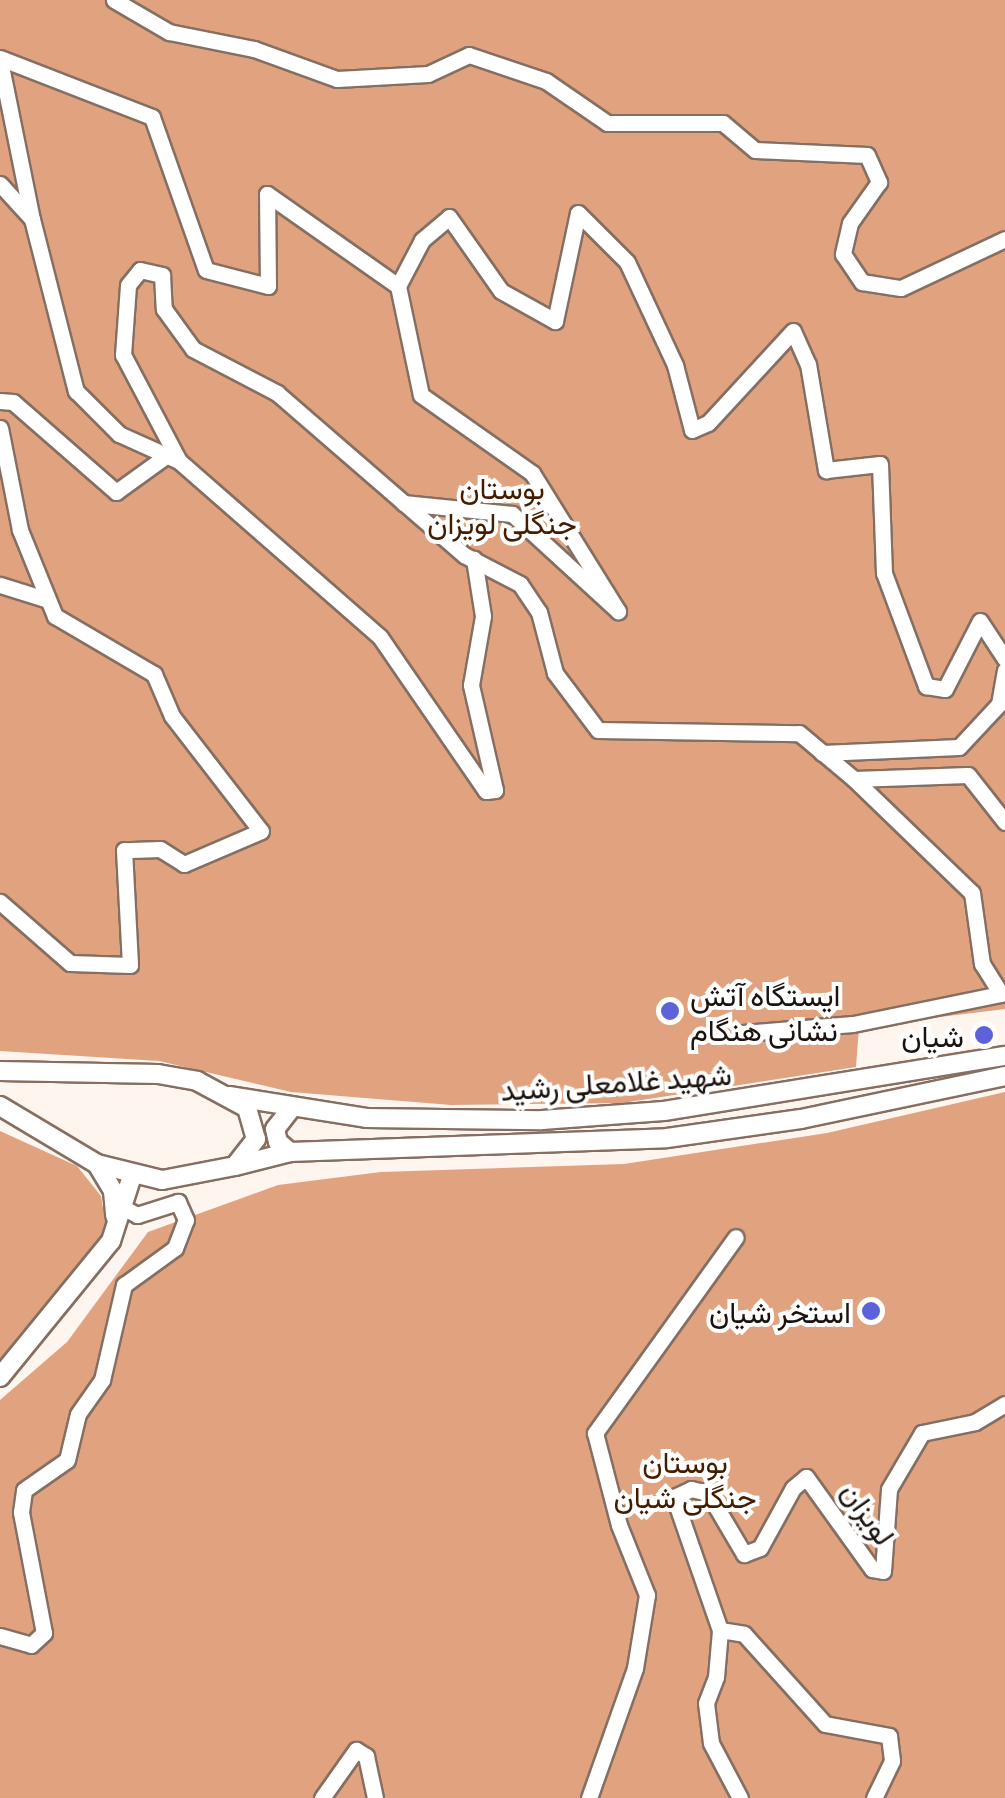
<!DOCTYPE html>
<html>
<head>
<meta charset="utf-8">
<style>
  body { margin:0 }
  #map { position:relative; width:1005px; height:1798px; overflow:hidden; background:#fff5ef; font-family:Barlow,Vazirmatn,sans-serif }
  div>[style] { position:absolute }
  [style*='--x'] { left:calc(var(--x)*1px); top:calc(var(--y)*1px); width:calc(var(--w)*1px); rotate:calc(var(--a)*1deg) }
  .forest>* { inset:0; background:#e1a37f }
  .roads { filter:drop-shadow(2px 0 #856f62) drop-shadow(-2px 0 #856f62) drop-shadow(0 2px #856f62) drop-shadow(0 -2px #856f62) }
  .minor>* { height:15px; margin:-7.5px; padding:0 7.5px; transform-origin:7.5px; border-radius:7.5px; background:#fff }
  .major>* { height:18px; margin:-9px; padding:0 9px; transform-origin:9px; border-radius:9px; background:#fff }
  .dots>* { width:28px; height:28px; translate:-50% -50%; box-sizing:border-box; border:5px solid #fff; border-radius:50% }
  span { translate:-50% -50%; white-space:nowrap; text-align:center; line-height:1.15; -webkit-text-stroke:8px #fff; paint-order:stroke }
  .park-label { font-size:30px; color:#441d01 }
  .poi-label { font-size:30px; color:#1c130e }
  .left { translate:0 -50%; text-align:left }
  .right { translate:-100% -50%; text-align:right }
  .street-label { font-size:30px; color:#1c130e }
</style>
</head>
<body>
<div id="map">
  <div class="forest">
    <div style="clip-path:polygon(0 0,1005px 0,1005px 1009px,859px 1027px,856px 1067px,622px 1103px,451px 1105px,291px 1092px,159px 1061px,0 1051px)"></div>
    <div style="clip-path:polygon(1005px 1092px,1005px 1798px,0 1798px,0 1400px,67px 1342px,148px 1232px,278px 1185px,381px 1172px,624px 1164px,827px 1133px)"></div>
    <div style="clip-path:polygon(0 1131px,77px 1166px,101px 1196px,106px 1227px,85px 1265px,0 1360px)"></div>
  </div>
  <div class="roads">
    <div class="minor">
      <div style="--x:114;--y:0;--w:64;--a:30.2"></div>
      <div style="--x:169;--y:32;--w:87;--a:11.3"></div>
      <div style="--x:254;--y:49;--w:88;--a:19.9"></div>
      <div style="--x:337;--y:79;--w:91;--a:-3.1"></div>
      <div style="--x:428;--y:74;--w:45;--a:-24.9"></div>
      <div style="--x:469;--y:55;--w:81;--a:18.7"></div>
      <div style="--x:546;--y:81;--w:74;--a:34.5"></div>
      <div style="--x:607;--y:123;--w:116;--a:0"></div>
      <div style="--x:723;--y:123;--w:42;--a:40.2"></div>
      <div style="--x:755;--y:150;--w:112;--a:2.6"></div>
      <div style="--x:867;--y:155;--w:30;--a:66"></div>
      <div style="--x:879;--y:182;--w:50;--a:125.3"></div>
      <div style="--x:850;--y:223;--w:32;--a:103"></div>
      <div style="--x:843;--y:254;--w:34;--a:56"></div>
      <div style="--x:862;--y:282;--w:39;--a:9"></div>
      <div style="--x:901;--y:288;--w:115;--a:-25.2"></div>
      <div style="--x:0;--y:58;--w:163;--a:21.2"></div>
      <div style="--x:152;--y:117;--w:162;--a:70.6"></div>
      <div style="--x:206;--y:270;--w:64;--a:14.5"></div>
      <div style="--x:268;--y:286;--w:92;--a:-90.6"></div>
      <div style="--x:267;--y:194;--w:160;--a:35.1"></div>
      <div style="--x:398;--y:286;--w:111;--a:78.1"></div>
      <div style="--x:421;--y:395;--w:136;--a:35.1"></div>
      <div style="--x:532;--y:473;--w:163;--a:58.1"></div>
      <div style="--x:618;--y:611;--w:144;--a:-137.5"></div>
      <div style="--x:512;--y:514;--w:109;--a:-174.2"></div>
      <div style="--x:0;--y:61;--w:161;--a:78.6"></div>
      <div style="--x:0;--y:184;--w:47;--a:47.6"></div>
      <div style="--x:32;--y:219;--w:178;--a:75.7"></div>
      <div style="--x:76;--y:391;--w:61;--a:45"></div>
      <div style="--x:119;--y:434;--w:66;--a:24.2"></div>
      <div style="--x:179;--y:461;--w:267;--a:41.2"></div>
      <div style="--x:380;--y:637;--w:187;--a:55.5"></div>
      <div style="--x:486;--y:791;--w:9;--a:-6"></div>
      <div style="--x:495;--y:790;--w:108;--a:-102.9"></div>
      <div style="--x:471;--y:685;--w:70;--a:-80.1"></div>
      <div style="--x:483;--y:616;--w:58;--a:-99"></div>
      <div style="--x:398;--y:286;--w:52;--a:-62.4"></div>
      <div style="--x:422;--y:240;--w:35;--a:-40"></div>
      <div style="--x:449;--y:217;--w:90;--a:54.9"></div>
      <div style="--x:501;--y:291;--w:62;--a:29.1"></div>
      <div style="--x:555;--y:321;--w:110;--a:-78"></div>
      <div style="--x:578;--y:213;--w:69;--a:45"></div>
      <div style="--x:627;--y:262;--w:114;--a:65"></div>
      <div style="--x:675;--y:365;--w:67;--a:75.3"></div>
      <div style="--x:692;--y:430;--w:17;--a:-24"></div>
      <div style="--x:708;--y:423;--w:125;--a:-47.3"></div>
      <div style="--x:793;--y:331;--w:36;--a:66"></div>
      <div style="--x:808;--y:364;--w:108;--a:80.4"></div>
      <div style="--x:826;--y:470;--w:54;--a:-6.3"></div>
      <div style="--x:880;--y:464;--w:109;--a:87.9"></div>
      <div style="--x:884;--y:573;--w:121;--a:69.6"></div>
      <div style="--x:926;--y:686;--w:19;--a:9"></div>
      <div style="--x:945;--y:689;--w:76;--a:-62.8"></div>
      <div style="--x:980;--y:621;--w:45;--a:56.7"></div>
      <div style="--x:0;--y:401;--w:13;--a:4"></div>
      <div style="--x:13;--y:402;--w:137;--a:41.1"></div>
      <div style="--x:116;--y:492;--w:62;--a:-35.8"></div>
      <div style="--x:0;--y:428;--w:104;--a:78.9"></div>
      <div style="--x:20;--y:530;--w:93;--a:67.9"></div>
      <div style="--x:55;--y:616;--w:115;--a:30.4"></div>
      <div style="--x:154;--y:674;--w:46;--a:66.8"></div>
      <div style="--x:172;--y:716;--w:145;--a:52.3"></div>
      <div style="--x:261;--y:831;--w:84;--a:156.8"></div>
      <div style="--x:184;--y:864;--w:28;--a:-148"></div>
      <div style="--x:160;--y:849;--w:36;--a:178"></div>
      <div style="--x:124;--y:850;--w:115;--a:87"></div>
      <div style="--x:130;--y:965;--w:60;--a:-178.1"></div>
      <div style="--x:70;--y:963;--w:93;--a:-138.9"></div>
      <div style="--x:179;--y:461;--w:120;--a:-117.8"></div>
      <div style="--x:123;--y:355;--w:70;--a:-85.9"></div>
      <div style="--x:128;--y:285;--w:19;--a:-51"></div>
      <div style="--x:140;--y:270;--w:23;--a:13"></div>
      <div style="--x:162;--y:275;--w:34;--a:87"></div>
      <div style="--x:164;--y:309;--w:49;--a:54.1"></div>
      <div style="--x:193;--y:349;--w:95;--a:27.6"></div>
      <div style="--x:277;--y:393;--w:247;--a:40.9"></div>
      <div style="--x:464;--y:555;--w:63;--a:27.4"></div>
      <div style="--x:520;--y:584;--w:34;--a:56"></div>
      <div style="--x:539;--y:612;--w:63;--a:75.3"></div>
      <div style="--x:555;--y:673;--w:71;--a:53"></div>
      <div style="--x:598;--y:730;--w:201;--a:0.9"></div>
      <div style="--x:799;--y:733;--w:72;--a:39.9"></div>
      <div style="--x:854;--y:779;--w:114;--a:-2"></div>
      <div style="--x:968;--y:775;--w:60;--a:51.8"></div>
      <div style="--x:0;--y:585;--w:50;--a:17.4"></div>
      <div style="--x:822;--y:753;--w:137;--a:-2.5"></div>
      <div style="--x:959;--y:747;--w:59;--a:-47.1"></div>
      <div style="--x:999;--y:704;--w:34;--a:-80"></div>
      <div style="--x:743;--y:1033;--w:110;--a:-4.7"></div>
      <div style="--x:853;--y:1024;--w:151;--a:-11.5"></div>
      <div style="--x:1001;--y:994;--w:36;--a:-122"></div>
      <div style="--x:982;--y:964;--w:72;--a:-98"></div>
      <div style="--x:972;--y:893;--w:164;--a:-136"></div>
      <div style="--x:720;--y:1630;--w:24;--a:9"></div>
      <div style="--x:744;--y:1634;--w:121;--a:48"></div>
      <div style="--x:825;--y:1724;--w:65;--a:10.6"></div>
      <div style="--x:889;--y:1736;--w:25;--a:83"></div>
      <div style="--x:892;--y:1761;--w:41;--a:115.9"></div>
      <div style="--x:0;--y:1636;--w:32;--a:16"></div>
      <div style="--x:31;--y:1645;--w:18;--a:-43"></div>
      <div style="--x:44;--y:1633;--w:123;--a:-100.8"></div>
      <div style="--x:21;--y:1512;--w:22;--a:-82"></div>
      <div style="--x:24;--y:1490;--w:52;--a:-34.9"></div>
      <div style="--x:67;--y:1460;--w:47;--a:-76.6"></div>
      <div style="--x:78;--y:1414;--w:42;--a:-54.8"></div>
      <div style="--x:102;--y:1380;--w:98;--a:-77"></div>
      <div style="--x:124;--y:1285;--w:63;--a:-36"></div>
      <div style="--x:175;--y:1248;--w:30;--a:-69"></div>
      <div style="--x:186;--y:1220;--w:20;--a:-114"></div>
      <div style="--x:178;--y:1202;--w:43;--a:162.4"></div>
      <div style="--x:137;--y:1215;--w:15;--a:-152"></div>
      <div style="--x:322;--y:1798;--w:59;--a:-54.7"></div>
      <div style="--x:356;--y:1750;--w:12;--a:31"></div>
      <div style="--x:366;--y:1756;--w:43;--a:77.9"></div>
      <div style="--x:589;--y:1798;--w:138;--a:-70.5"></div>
      <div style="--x:635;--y:1668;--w:74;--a:-80.7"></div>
      <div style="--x:647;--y:1595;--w:75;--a:-111.8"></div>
      <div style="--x:619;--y:1525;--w:95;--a:-104.6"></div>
      <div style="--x:595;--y:1433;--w:241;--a:-54.3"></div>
      <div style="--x:740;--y:1798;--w:62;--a:-117.8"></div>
      <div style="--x:711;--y:1743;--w:40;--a:-97.1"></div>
      <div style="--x:706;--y:1703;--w:28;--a:-69"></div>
      <div style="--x:716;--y:1677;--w:47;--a:-85.1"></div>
      <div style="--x:720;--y:1630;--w:141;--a:-109.1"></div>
      <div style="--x:674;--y:1497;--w:19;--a:-25"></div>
      <div style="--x:691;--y:1489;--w:17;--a:13"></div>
      <div style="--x:708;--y:1493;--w:71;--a:59.5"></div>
      <div style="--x:744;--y:1554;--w:17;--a:-21"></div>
      <div style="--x:760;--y:1548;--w:68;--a:-61.2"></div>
      <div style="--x:793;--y:1488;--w:17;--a:-40"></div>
      <div style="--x:806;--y:1477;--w:113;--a:54.3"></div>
      <div style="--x:872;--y:1569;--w:11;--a:10"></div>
      <div style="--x:883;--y:1571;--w:82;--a:-85.8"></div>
      <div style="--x:889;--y:1489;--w:65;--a:-59.5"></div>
      <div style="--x:922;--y:1433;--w:54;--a:-11.7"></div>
      <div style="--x:975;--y:1422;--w:35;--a:-31"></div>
    </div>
    <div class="major">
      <div style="--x:0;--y:1071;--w:158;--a:1.1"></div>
      <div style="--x:158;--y:1074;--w:40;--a:10"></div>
      <div style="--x:197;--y:1081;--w:57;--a:28.4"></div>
      <div style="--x:247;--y:1108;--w:32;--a:74"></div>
      <div style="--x:256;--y:1139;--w:34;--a:128"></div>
      <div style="--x:235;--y:1166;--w:74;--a:169.1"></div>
      <div style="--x:162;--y:1180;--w:67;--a:-166.2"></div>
      <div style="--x:97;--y:1164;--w:113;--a:-149.1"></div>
      <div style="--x:229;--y:1096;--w:139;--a:9.1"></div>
      <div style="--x:366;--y:1118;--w:176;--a:0.7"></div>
      <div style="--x:542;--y:1120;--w:122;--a:-4.2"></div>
      <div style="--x:664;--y:1111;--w:345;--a:-9.2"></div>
      <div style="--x:290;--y:1110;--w:24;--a:128"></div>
      <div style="--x:275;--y:1129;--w:13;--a:77"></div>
      <div style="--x:278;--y:1142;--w:16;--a:40"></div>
      <div style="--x:97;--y:1164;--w:31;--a:59"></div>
      <div style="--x:113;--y:1191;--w:25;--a:85"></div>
      <div style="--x:235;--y:1166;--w:57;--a:-14.3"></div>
      <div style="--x:290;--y:1152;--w:377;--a:-2.1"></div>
      <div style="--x:667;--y:1138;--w:135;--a:-8.1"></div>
      <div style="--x:801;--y:1119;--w:208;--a:-11.9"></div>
      <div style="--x:0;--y:1377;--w:176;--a:-50.8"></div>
      <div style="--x:111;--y:1241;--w:68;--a:-72.1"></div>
    </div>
  </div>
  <div class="dots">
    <div style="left:670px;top:1011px;background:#5d62da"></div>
    <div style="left:984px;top:1035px;background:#5d62da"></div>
    <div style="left:871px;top:1311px;background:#5d62da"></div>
  </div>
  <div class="park-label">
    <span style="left:502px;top:504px">بوستان<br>جنگلی لویزان</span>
    <span style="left:685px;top:1478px">بوستان<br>جنگلی شیان</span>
  </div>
  <div class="poi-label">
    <span class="left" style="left:690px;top:1011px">ایستگاه آتش<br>نشانی هنگام</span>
    <span class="right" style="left:964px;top:1035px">شیان</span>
    <span class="right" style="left:851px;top:1311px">استخر شیان</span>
  </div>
  <div class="street-label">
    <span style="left:616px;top:1081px;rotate:-4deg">شهید غلامعلی رشید</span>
    <span style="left:869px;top:1513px;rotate:55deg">لویزان</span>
  </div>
</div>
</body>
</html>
